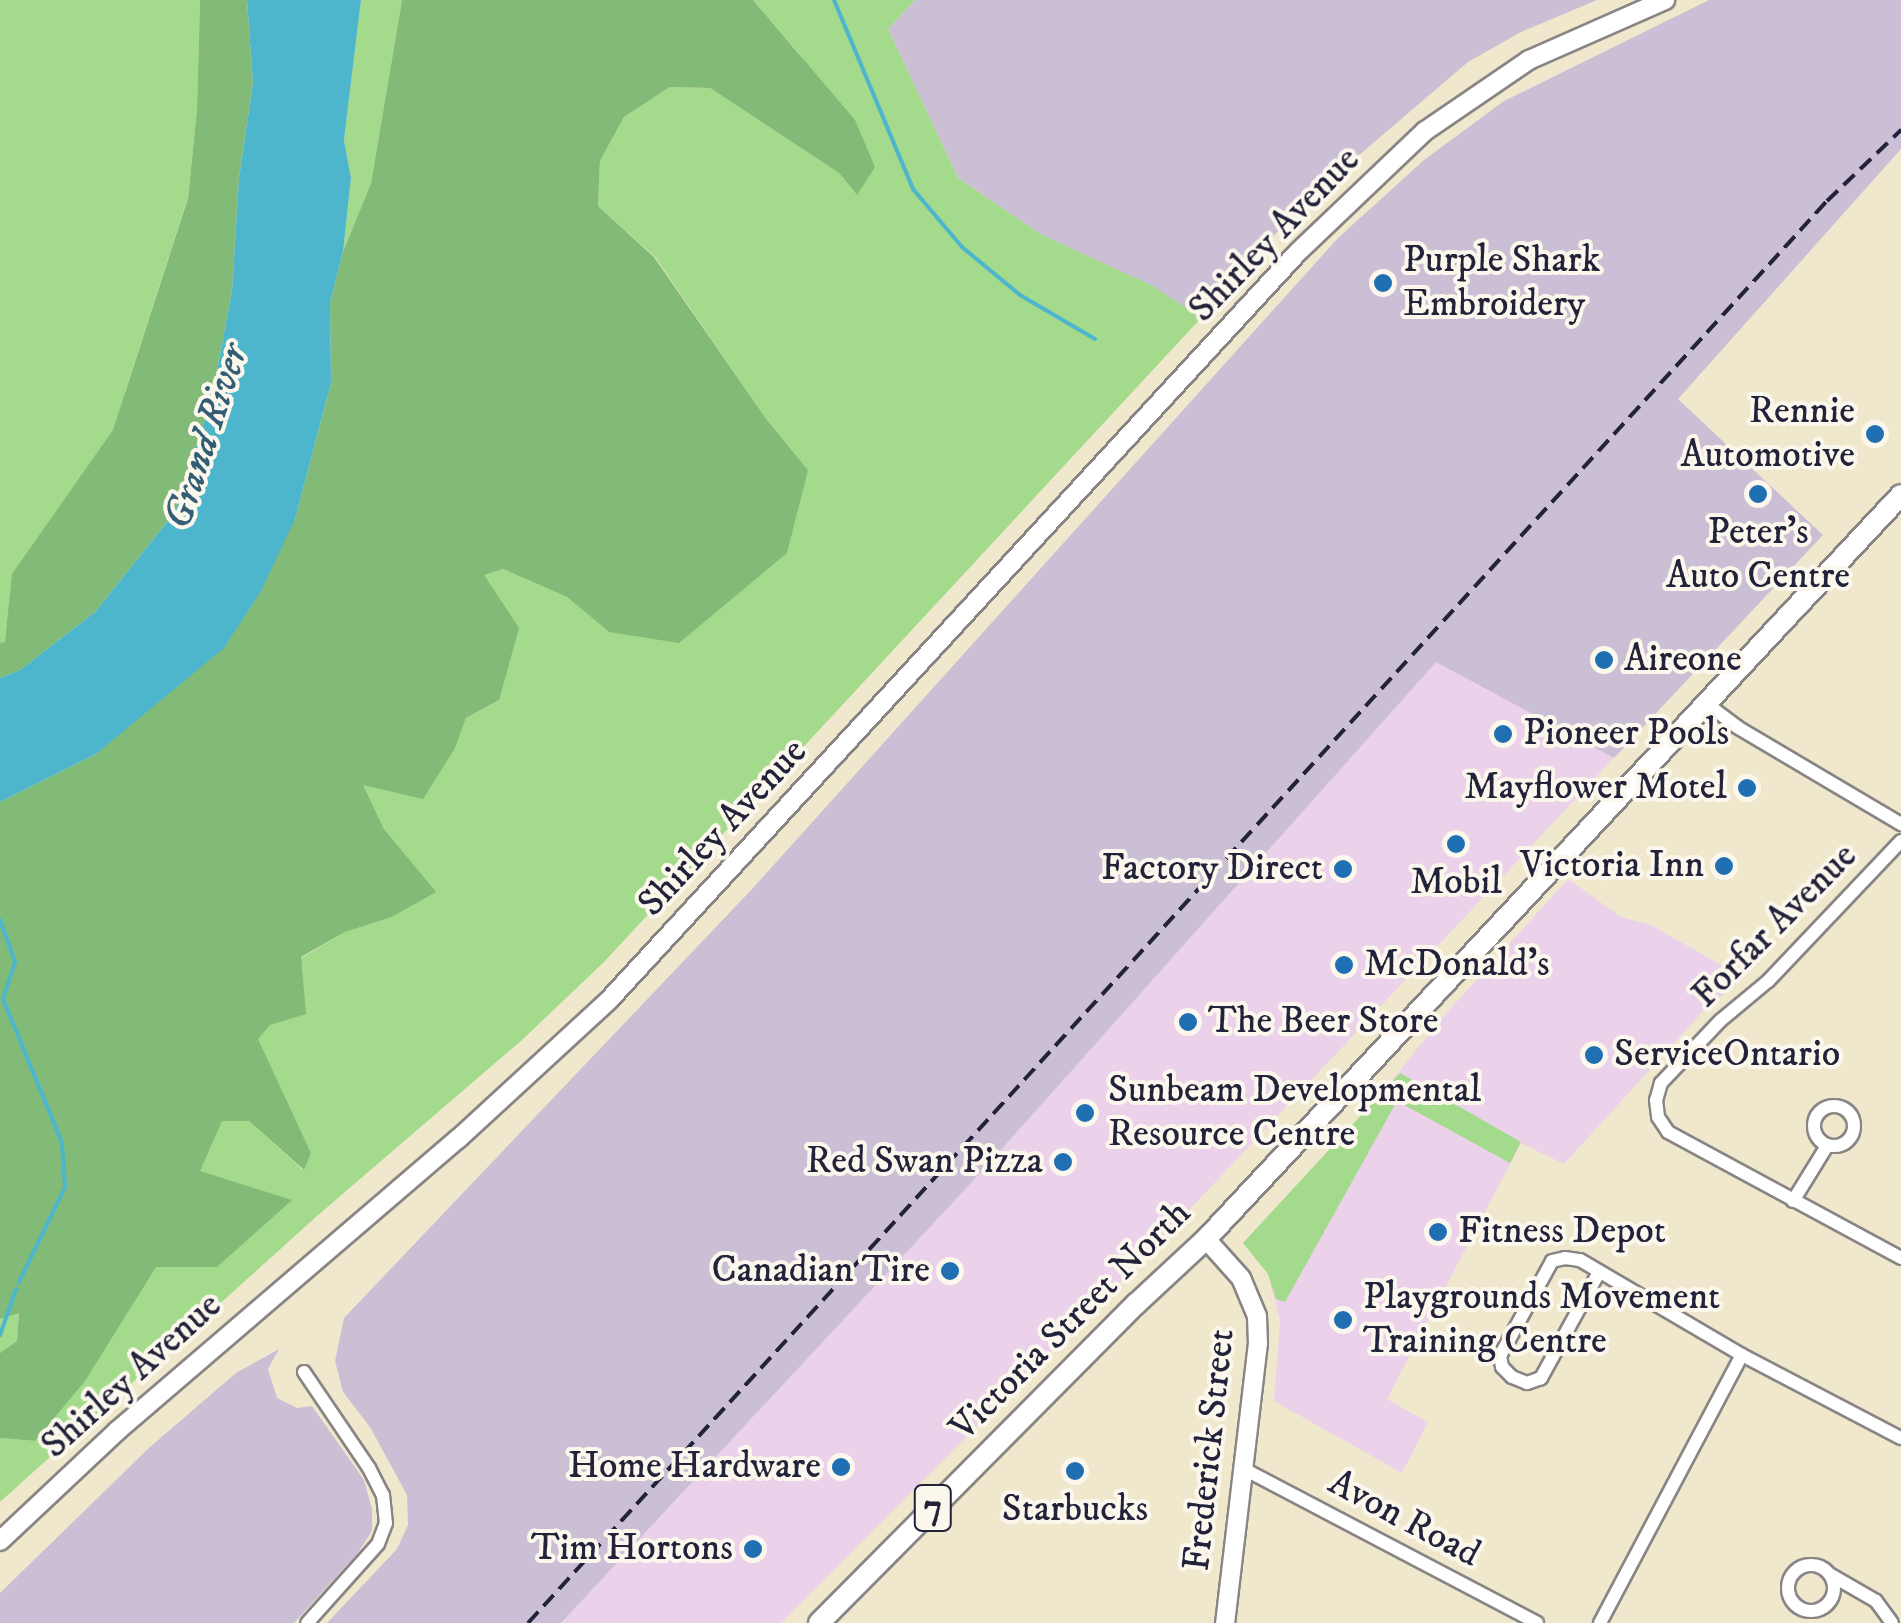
<!DOCTYPE html>
<html>
<head>
<meta charset="utf-8">
<style>
  body { margin:0 }
  #map { position:relative; width:1901px; height:1623px; overflow:hidden; background:#f0e8cd; font-family:"IM FELL DW Pica",serif }
  div>[style] { position:absolute }
  [style*='--x'] { left:calc(var(--x)*1px); top:calc(var(--y)*1px); width:calc(var(--w)*1px); rotate:calc(var(--a)*1deg) }
  .built>* { inset:0; background:#ecd1ea }
  .industrial>* { inset:0; background:#cbbfd5 }
  .green>* { inset:0; background:#a3da8b }
  .forest>* { inset:0; background:#82ba77 }
  .water>* { inset:0; background:#4db5cc }
  .stream>* { height:4px; margin:-2px; padding:0 2px; transform-origin:2px; border-radius:2px; background:#4db5cc }
  .roads { filter:drop-shadow(2px 0 #898584) drop-shadow(-2px 0 #898584) drop-shadow(0 2px #898584) drop-shadow(0 -2px #898584) }
  .street>* { height:12px; margin:-6px; padding:0 6px; transform-origin:6px; border-radius:6px; background:#fff }
  .street>.ring { margin:-6px; padding:0; box-sizing:content-box; background:none; border:12px solid #fff; border-radius:50% }
  .secondary>* { height:18px; margin:-9px; padding:0 9px; transform-origin:9px; border-radius:9px; background:#fff }
  .primary>* { height:20px; margin:-10px; padding:0 10px; transform-origin:10px; border-radius:10px; background:#fff }
  .rail>* { height:4px; margin-top:-2px; transform-origin:0; background:repeating-linear-gradient(90deg,#22223b 0 15px,transparent 0 23px) }
  .dots>* { width:28px; height:28px; translate:-50% -50%; box-sizing:border-box; border:5px solid #fbf7ec; border-radius:50% }
  span { translate:-50% -50%; white-space:nowrap; text-align:center; line-height:1.15; -webkit-text-stroke:8px #fbf7ec; paint-order:stroke }
  .shield-label span { padding:2px 8px; background:#fbf7ec; border:2px solid; border-radius:8px; -webkit-text-stroke-width:0 }
  .shield-label { font-size:35px; color:#22223b; font-weight:700 }
  .street-label { font-size:38px; color:#22223b }
  .poi-label { font-size:38px; color:#22223b }
  .left { translate:0 -50%; text-align:left }
  .right { translate:-100% -50%; text-align:right }
  .water-label { font-size:40px; color:#335d75; font-style:italic }
</style>
</head>
<body>
<div id="map">
  <div class="built">
    <div style="clip-path:polygon(1436px 661px,1614px 758px,1146px 1256px,781px 1623px,561px 1623px,984px 1169px)"></div>
    <div style="clip-path:polygon(1568px 879px,1621px 917px,1651px 925px,1744px 978px,1707px 1007px,1564px 1164px,1521px 1143px,1387px 1399px,1428px 1422px,1402px 1473px,1274px 1401px,1280px 1321px,1268px 1274px,1243px 1243px,1377px 1099px,1441px 1019px)"></div>
  </div>
  <div class="industrial">
    <div style="clip-path:polygon(915px 0,1597px 0,1521px 32px,1468px 62px,1303px 203px,1201px 318px,1150px 285px,1042px 235px,958px 178px,888px 29px)"></div>
    <div style="clip-path:polygon(1709px 0,1901px 0,1901px 149px,1678px 399px,1823px 535px,1614px 758px,1436px 662px,984px 1169px,561px 1623px,327px 1623px,397px 1549px,408px 1525px,407px 1495px,370px 1427px,343px 1392px,335px 1361px,344px 1318px,753px 888px,1338px 238px,1424px 160px,1504px 101px)"></div>
    <div style="clip-path:polygon(279px 1349px,268px 1369px,277px 1398px,297px 1408px,312px 1406px,364px 1480px,372px 1509px,372px 1531px,357px 1554px,294px 1623px,0 1623px,0 1593px,150px 1447px,236px 1373px)"></div>
  </div>
  <div class="green">
    <div style="clip-path:polygon(0 0,200px 0,197px 109px,188px 197px,125px 392px,189px 469px,0 678px)"></div>
    <div style="clip-path:polygon(361px 0,402px 0,371px 183px,343px 252px,351px 178px,344px 140px)"></div>
    <div style="clip-path:polygon(753px 0,915px 0,888px 29px,958px 178px,1042px 235px,1151px 285px,1201px 318px,604px 962px,522px 1040px,317px 1216px,0 1502px,0 1438px,35px 1441px,156px 1267px,217px 1267px,291px 1200px,199px 1172px,221px 1121px,249px 1121px,303px 1170px,311px 1153px,257px 1039px,270px 1025px,301px 958px,345px 932px,392px 917px,435px 892px,384px 829px,362px 784px,455px 748px,466px 718px,499px 700px,483px 575px,503px 569px,567px 597px,609px 632px,808px 470px,767px 420px,655px 257px,598px 206px,600px 161px,624px 117px,670px 87px,710px 88px,839px 173px,856px 194px,802px 57px)"></div>
    <div style="clip-path:polygon(1400px 1073px,1521px 1142px,1510px 1163px,1397px 1101px,1285px 1302px,1276px 1299px,1268px 1274px,1243px 1243px)"></div>
    <div style="clip-path:polygon(19px 1312px,17px 1341px,0 1353px,0 1319px)"></div>
  </div>
  <div class="forest">
    <div style="clip-path:polygon(200px 0,247px 0,253px 83px,239px 178px,232px 291px,212px 397px,175px 512px,95px 612px,20px 670px,0 678px,0 643px,5px 642px,12px 574px,113px 430px,188px 198px,197px 109px)"></div>
    <div style="clip-path:polygon(402px 0,753px 0,855px 120px,875px 167px,857px 195px,839px 173px,710px 88px,670px 87px,624px 117px,600px 161px,598px 206px,654px 257px,767px 420px,808px 470px,787px 553px,679px 643px,609px 632px,567px 597px,503px 569px,484px 575px,519px 628px,499px 700px,466px 718px,455px 748px,423px 799px,363px 785px,384px 829px,436px 892px,392px 917px,345px 932px,301px 957px,306px 1014px,270px 1025px,258px 1039px,311px 1153px,304px 1170px,249px 1121px,222px 1121px,200px 1171px,292px 1200px,217px 1267px,156px 1267px,85px 1381px,35px 1441px,0 1438px,0 1353px,17px 1341px,19px 1313px,0 1319px,0 802px,96px 754px,295px 519px,331px 383px,330px 302px,343px 252px,371px 183px)"></div>
  </div>
  <div class="water">
    <div style="clip-path:polygon(247px 0,361px 0,344px 140px,351px 178px,343px 252px,330px 302px,331px 383px,295px 519px,261px 591px,224px 648px,96px 754px,0 802px,0 678px,20px 670px,95px 612px,175px 512px,212px 397px,232px 291px,239px 178px,253px 83px)"></div>
  </div>
  <div class="stream">
    <div style="--x:834;--y:0;--w:205;--a:67.3"></div>
    <div style="--x:913;--y:189;--w:76;--a:49.8"></div>
    <div style="--x:962;--y:247;--w:75;--a:39.6"></div>
    <div style="--x:1020;--y:295;--w:87;--a:30.4"></div>
    <div style="--x:0;--y:920;--w:45;--a:70.3"></div>
    <div style="--x:15;--y:962;--w:39;--a:108"></div>
    <div style="--x:3;--y:999;--w:156;--a:67.7"></div>
    <div style="--x:62;--y:1143;--w:44;--a:86.1"></div>
    <div style="--x:65;--y:1187;--w:106;--a:115.8"></div>
    <div style="--x:0;--y:1335;--w:49;--a:-70.8"></div>
  </div>
  <div class="roads">
    <div class="street">
      <div style="--x:1707;--y:704;--w:38;--a:37"></div>
      <div style="--x:1737;--y:727;--w:191;--a:30.6"></div>
      <div style="--x:1901;--y:841;--w:193;--a:133.5"></div>
      <div style="--x:1768;--y:981;--w:62;--a:140.2"></div>
      <div style="--x:1720;--y:1021;--w:86;--a:133.6"></div>
      <div style="--x:1661;--y:1083;--w:18;--a:106"></div>
      <div style="--x:1656;--y:1100;--w:17;--a:83"></div>
      <div style="--x:1658;--y:1117;--w:18;--a:56"></div>
      <div style="--x:1668;--y:1132;--w:265;--a:28.4"></div>
      <div class="ring" style="left:1814px;top:1106px;width:28px;height:28px"></div>
      <div style="--x:1793;--y:1201;--w:65;--a:-58.3"></div>
      <div style="--x:1598;--y:1274;--w:119;--a:118.7"></div>
      <div style="--x:1541;--y:1378;--w:15;--a:160"></div>
      <div style="--x:1527;--y:1383;--w:16;--a:-158"></div>
      <div style="--x:1512;--y:1377;--w:14;--a:-135"></div>
      <div style="--x:1502;--y:1367;--w:11;--a:-100"></div>
      <div style="--x:1500;--y:1356;--w:108;--a:-61.3"></div>
      <div style="--x:1552;--y:1261;--w:13;--a:-13"></div>
      <div style="--x:1565;--y:1258;--w:15;--a:8"></div>
      <div style="--x:1580;--y:1260;--w:188;--a:30.4"></div>
      <div style="--x:1742;--y:1355;--w:179;--a:27.6"></div>
      <div style="--x:304;--y:1372;--w:116;--a:55.9"></div>
      <div style="--x:369;--y:1468;--w:30;--a:63"></div>
      <div style="--x:383;--y:1495;--w:28;--a:84"></div>
      <div style="--x:386;--y:1523;--w:22;--a:111"></div>
      <div style="--x:378;--y:1544;--w:106;--a:131.9"></div>
      <div style="--x:1244;--y:1469;--w:331;--a:27.7"></div>
      <div class="ring" style="left:1788px;top:1565px;width:34px;height:34px"></div>
      <div style="--x:1831;--y:1575;--w:52;--a:30"></div>
      <div style="--x:1876;--y:1601;--w:27;--a:54"></div>
      <div style="--x:1600;--y:1623;--w:303;--a:-62.1"></div>
    </div>
    <div class="secondary">
      <div style="--x:1206;--y:1239;--w:52;--a:48.1"></div>
      <div style="--x:1241;--y:1278;--w:41;--a:67.2"></div>
      <div style="--x:1257;--y:1316;--w:27;--a:88"></div>
      <div style="--x:1258;--y:1343;--w:282;--a:96.7"></div>
      <div style="--x:0;--y:1541;--w:161;--a:-43.2"></div>
      <div style="--x:117;--y:1431;--w:449;--a:-40.6"></div>
      <div style="--x:458;--y:1139;--w:205;--a:-42.6"></div>
      <div style="--x:609;--y:1000;--w:1018;--a:-47.35"></div>
      <div style="--x:1299;--y:251;--w:174;--a:-43.6"></div>
      <div style="--x:1425;--y:131;--w:126;--a:-34.3"></div>
      <div style="--x:1529;--y:60;--w:149;--a:-23.8"></div>
    </div>
    <div class="primary">
      <div style="--x:819;--y:1623;--w:450;--a:-45.2"></div>
      <div style="--x:1136;--y:1304;--w:96;--a:-42.9"></div>
      <div style="--x:1206;--y:1239;--w:1018;--a:-46.95"></div>
    </div>
  </div>
  <div class="rail">
    <div style="--x:528;--y:1623;--w:1926;--a:-47.59"></div>
    <div style="--x:1827;--y:201;--w:103;--a:-43.8"></div>
  </div>
  <div class="dots">
    <div style="left:1383px;top:283px;background:#1f6fb2"></div>
    <div style="left:1875px;top:434px;background:#1f6fb2"></div>
    <div style="left:1758px;top:494px;background:#1f6fb2"></div>
    <div style="left:1604px;top:660px;background:#1f6fb2"></div>
    <div style="left:1503px;top:734px;background:#1f6fb2"></div>
    <div style="left:1747px;top:788px;background:#1f6fb2"></div>
    <div style="left:1456px;top:844px;background:#1f6fb2"></div>
    <div style="left:1724px;top:866px;background:#1f6fb2"></div>
    <div style="left:1343px;top:869px;background:#1f6fb2"></div>
    <div style="left:1344px;top:965px;background:#1f6fb2"></div>
    <div style="left:1188px;top:1022px;background:#1f6fb2"></div>
    <div style="left:1594px;top:1055px;background:#1f6fb2"></div>
    <div style="left:1085px;top:1113px;background:#1f6fb2"></div>
    <div style="left:1063px;top:1162px;background:#1f6fb2"></div>
    <div style="left:1438px;top:1232px;background:#1f6fb2"></div>
    <div style="left:950px;top:1271px;background:#1f6fb2"></div>
    <div style="left:1343px;top:1320px;background:#1f6fb2"></div>
    <div style="left:841px;top:1467px;background:#1f6fb2"></div>
    <div style="left:1075px;top:1471px;background:#1f6fb2"></div>
    <div style="left:753px;top:1549px;background:#1f6fb2"></div>
  </div>
  <div class="shield-label">
    <span style="left:933px;top:1508px">7</span>
  </div>
  <div class="street-label">
    <span style="left:1275px;top:235px;rotate:-46deg">Shirley Avenue</span>
    <span style="left:723px;top:828px;rotate:-47deg">Shirley Avenue</span>
    <span style="left:1775px;top:926px;rotate:-45deg">Forfar Avenue</span>
    <span style="left:1071px;top:1321px;rotate:-45deg">Victoria Street North</span>
    <span style="left:132px;top:1376px;rotate:-42deg">Shirley Avenue</span>
    <span style="left:1210px;top:1450px;rotate:-84deg">Frederick Street</span>
    <span style="left:1404px;top:1519px;rotate:28deg">Avon Road</span>
  </div>
  <div class="poi-label">
    <span class="left" style="left:1403px;top:283px">Purple Shark<br>Embroidery</span>
    <span class="right" style="left:1855px;top:434px">Rennie<br>Automotive</span>
    <span style="left:1758px;top:555px">Peter's<br>Auto Centre</span>
    <span class="left" style="left:1624px;top:660px">Aireone</span>
    <span class="left" style="left:1523px;top:734px">Pioneer Pools</span>
    <span class="right" style="left:1727px;top:788px">Mayflower Motel</span>
    <span class="right" style="left:1704px;top:866px">Victoria Inn</span>
    <span class="right" style="left:1323px;top:869px">Factory Direct</span>
    <span style="left:1456px;top:883px">Mobil</span>
    <span class="left" style="left:1364px;top:965px">McDonald's</span>
    <span class="left" style="left:1208px;top:1022px">The Beer Store</span>
    <span class="left" style="left:1614px;top:1055px">ServiceOntario</span>
    <span class="left" style="left:1108px;top:1113px">Sunbeam Developmental<br>Resource Centre</span>
    <span class="right" style="left:1043px;top:1162px">Red Swan Pizza</span>
    <span class="left" style="left:1458px;top:1232px">Fitness Depot</span>
    <span class="right" style="left:930px;top:1271px">Canadian Tire</span>
    <span class="left" style="left:1363px;top:1320px">Playgrounds Movement<br>Training Centre</span>
    <span class="right" style="left:821px;top:1467px">Home Hardware</span>
    <span style="left:1075px;top:1510px">Starbucks</span>
    <span class="right" style="left:733px;top:1549px">Tim Hortons</span>
  </div>
  <div class="water-label">
    <span style="left:207px;top:437px;rotate:-72deg">Grand River</span>
  </div>
</div>
</body>
</html>
